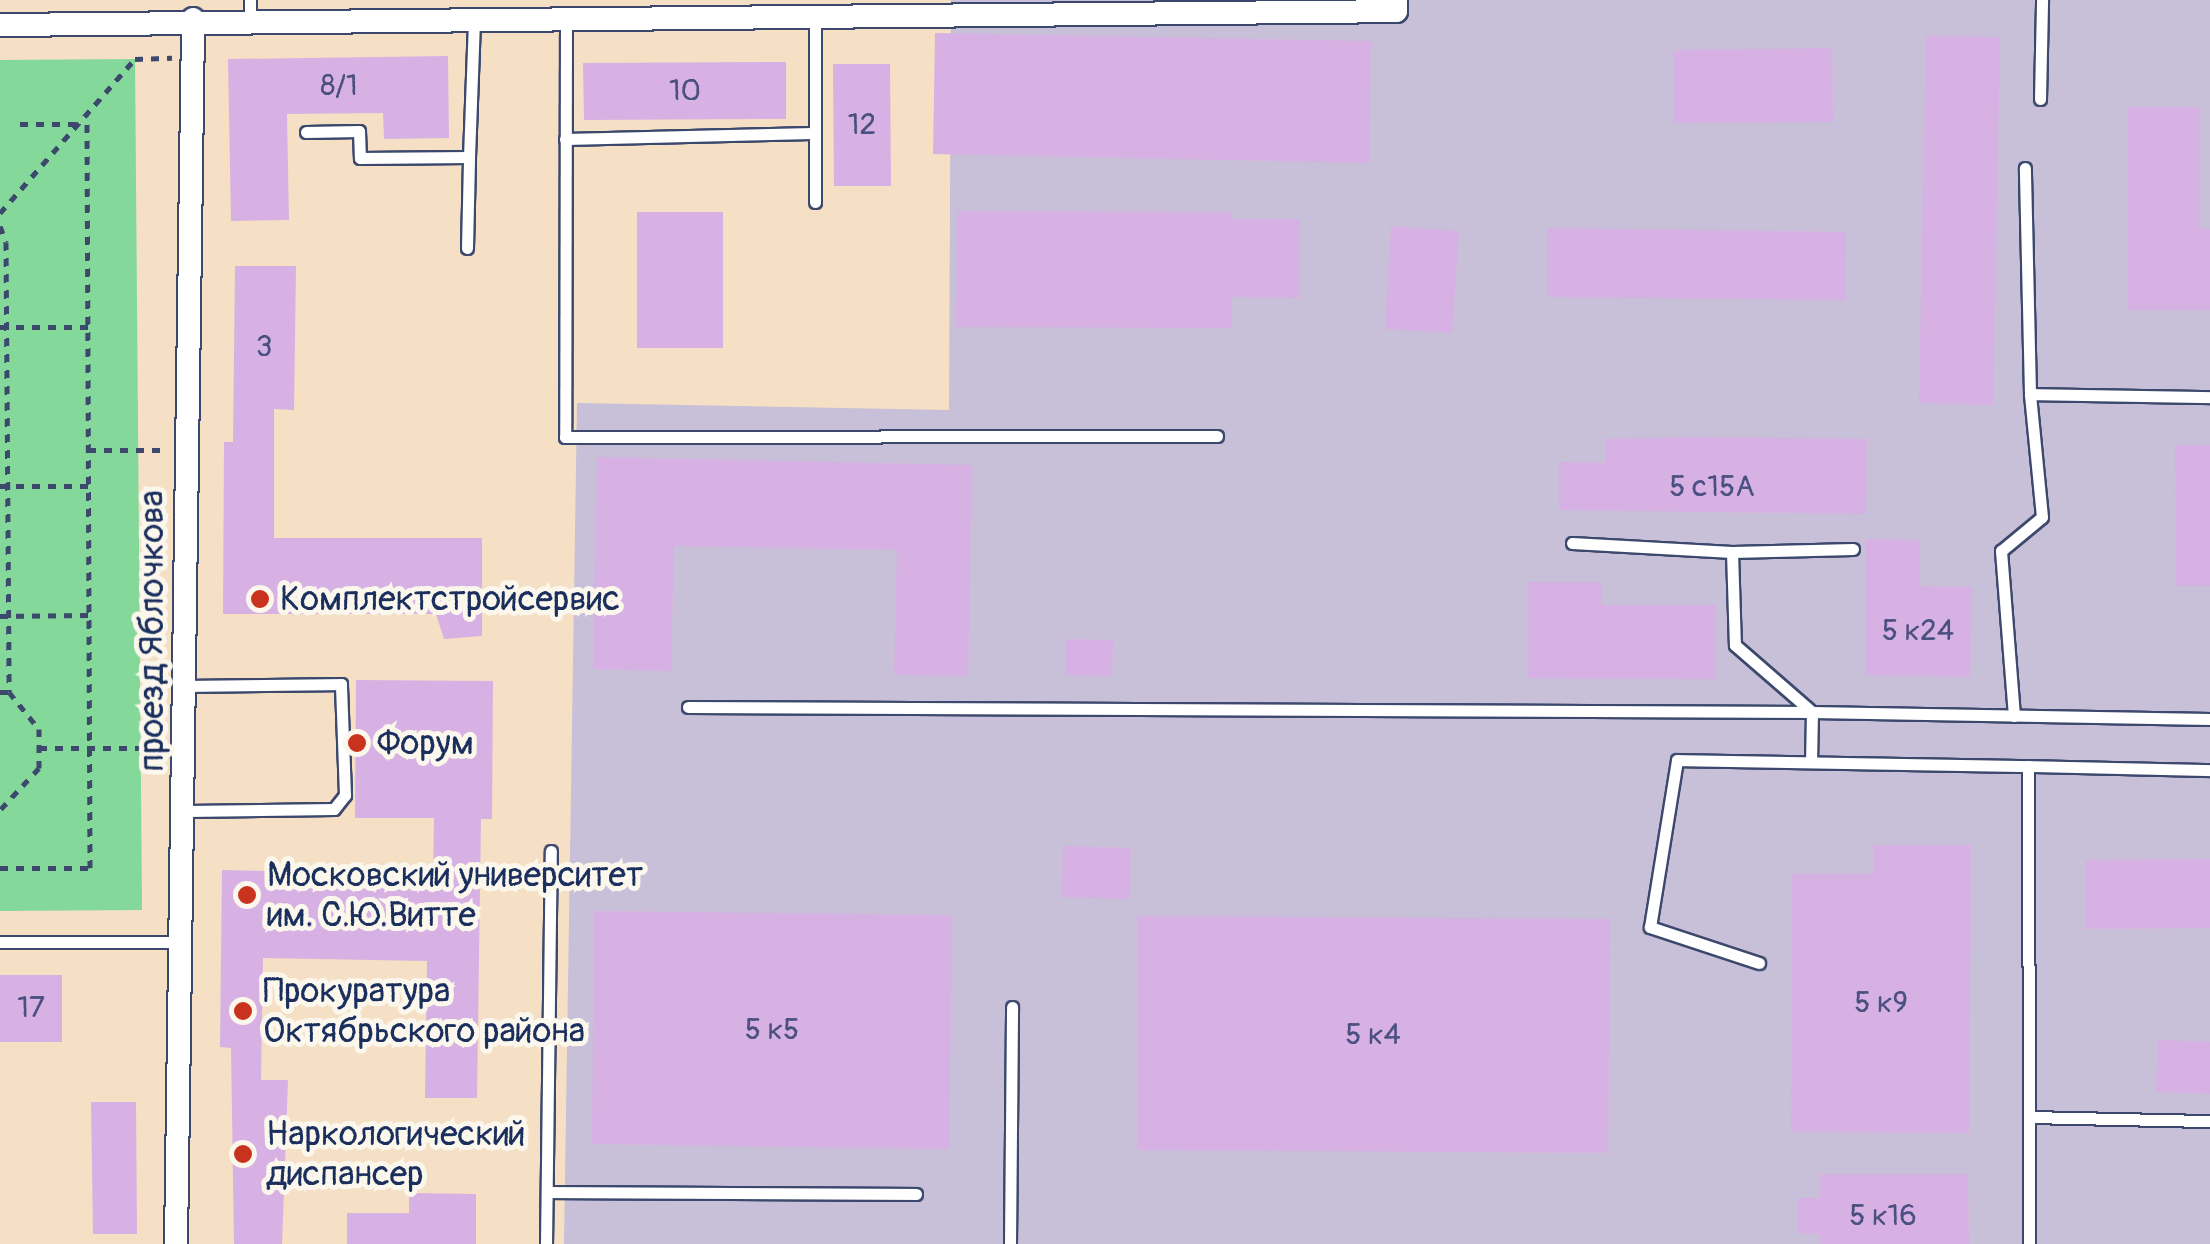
<!DOCTYPE html>
<html>
<head>
<meta charset="utf-8">
<style>
  body { margin:0 }
  #map { position:relative; width:2210px; height:1244px; overflow:hidden; background:#f5dfc5; font-family:Pangolin,sans-serif }
  div>[style] { position:absolute }
  [style*='--x'] { left:calc(var(--x)*1px); top:calc(var(--y)*1px); width:calc(var(--w)*1px); rotate:calc(var(--a)*1deg) }
  .industrial>* { inset:0; background:#c8bfd8 }
  .green>* { inset:0; background:#84d89a }
  .building>* { inset:0; background:#d7b1e3 }
  .path>* { height:5px; margin-top:-2.5px; transform-origin:0; background:repeating-linear-gradient(90deg,#3c496d 0 8px,transparent 0 16px) }
  .roads { filter:drop-shadow(2px 0 #3c496d) drop-shadow(-2px 0 #3c496d) drop-shadow(0 2px #3c496d) drop-shadow(0 -2px #3c496d) }
  .lane>* { height:11px; margin:-5.5px; padding:0 5.5px; transform-origin:5.5px; border-radius:5.5px; background:#fff }
  .street>* { height:22px; margin:-11px; padding:0 11px; transform-origin:11px; border-radius:11px; background:#fff }
  .dots>* { width:28px; height:28px; translate:-50% -50%; box-sizing:border-box; border:5px solid #fbf7ec; border-radius:50% }
  span { translate:-50% -50%; white-space:nowrap; text-align:center; line-height:1.15; -webkit-text-stroke:10px #fbf7ec; paint-order:stroke }
  .number-label { font-size:30px; color:#4a507f }
  .number-label span { -webkit-text-stroke-width:0 }
  .poi-label { font-size:35px; color:#1b2f5e }
  .left { translate:0 -50%; text-align:left }
  .street-label { font-size:35px; color:#1b2f5e }
</style>
</head>
<body>
<div id="map">
  <div class="industrial">
    <div style="clip-path:polygon(951px 0,2210px 0,2210px 1244px,564px 1244px,577px 403px,949px 410px)"></div>
  </div>
  <div class="green">
    <div style="clip-path:polygon(135px 59px,142px 910px,0 911px,0 60px)"></div>
  </div>
  <div class="building">
    <div style="clip-path:polygon(935px 33px,1371px 41px,1369px 163px,933px 154px)"></div>
    <div style="clip-path:polygon(1926px 36px,2000px 37px,1993px 405px,1919px 403px)"></div>
    <div style="clip-path:polygon(1832px 48px,1833px 122px,1674px 123px,1673px 50px)"></div>
    <div style="clip-path:polygon(448px 56px,449px 138px,384px 139px,383px 113px,287px 114px,289px 220px,231px 221px,228px 59px)"></div>
    <div style="clip-path:polygon(786px 62px,786px 119px,584px 120px,583px 63px)"></div>
    <div style="clip-path:polygon(833px 64px,890px 64px,891px 186px,834px 186px)"></div>
    <div style="clip-path:polygon(2128px 107px,2200px 107px,2200px 229px,2210px 229px,2210px 310px,2128px 310px)"></div>
    <div style="clip-path:polygon(957px 211px,1232px 212px,1232px 219px,1300px 219px,1299px 298px,1232px 297px,1231px 328px,956px 327px)"></div>
    <div style="clip-path:polygon(637px 212px,723px 212px,723px 348px,637px 348px)"></div>
    <div style="clip-path:polygon(1391px 226px,1459px 231px,1452px 333px,1385px 329px)"></div>
    <div style="clip-path:polygon(1547px 228px,1846px 232px,1845px 300px,1547px 297px)"></div>
    <div style="clip-path:polygon(235px 266px,296px 266px,294px 410px,274px 409px,274px 538px,482px 538px,482px 636px,444px 639px,436px 614px,223px 614px,224px 442px,233px 442px)"></div>
    <div style="clip-path:polygon(1694px 437px,1867px 439px,1866px 514px,1559px 510px,1559px 462px,1606px 463px,1606px 439px)"></div>
    <div style="clip-path:polygon(2175px 445px,2210px 445px,2210px 586px,2176px 586px)"></div>
    <div style="clip-path:polygon(597px 457px,972px 465px,968px 676px,894px 675px,897px 550px,674px 546px,671px 671px,593px 669px)"></div>
    <div style="clip-path:polygon(1866px 539px,1920px 540px,1919px 586px,1972px 587px,1970px 677px,1865px 675px)"></div>
    <div style="clip-path:polygon(1528px 582px,1602px 582px,1602px 605px,1716px 605px,1716px 679px,1528px 678px)"></div>
    <div style="clip-path:polygon(1066px 639px,1113px 640px,1112px 676px,1065px 675px)"></div>
    <div style="clip-path:polygon(356px 680px,493px 681px,492px 819px,481px 819px,477px 1098px,425px 1098px,427px 961px,263px 958px,261px 1080px,288px 1080px,282px 1244px,234px 1244px,231px 1048px,220px 1047px,222px 870px,267px 871px,267px 882px,433px 885px,434px 818px,355px 818px)"></div>
    <div style="clip-path:polygon(1874px 845px,1971px 845px,1969px 1133px,1791px 1132px,1792px 874px,1874px 874px)"></div>
    <div style="clip-path:polygon(1063px 846px,1131px 848px,1130px 899px,1062px 897px)"></div>
    <div style="clip-path:polygon(2210px 859px,2210px 928px,2086px 929px,2085px 860px)"></div>
    <div style="clip-path:polygon(594px 911px,952px 915px,949px 1149px,592px 1144px)"></div>
    <div style="clip-path:polygon(1138px 916px,1610px 919px,1608px 1153px,1137px 1150px)"></div>
    <div style="clip-path:polygon(0 975px,62px 975px,62px 1042px,0 1042px)"></div>
    <div style="clip-path:polygon(2158px 1040px,2210px 1042px,2210px 1094px,2156px 1092px)"></div>
    <div style="clip-path:polygon(91px 1102px,136px 1102px,137px 1234px,93px 1234px)"></div>
    <div style="clip-path:polygon(1820px 1174px,1968px 1174px,1969px 1244px,1820px 1244px,1820px 1234px,1797px 1233px,1797px 1198px,1820px 1198px)"></div>
    <div style="clip-path:polygon(409px 1193px,476px 1194px,476px 1244px,347px 1244px,347px 1213px,409px 1213px)"></div>
  </div>
  <div class="path">
    <div style="--x:20;--y:124;--w:61;--a:0"></div>
    <div style="--x:0;--y:213;--w:205;--a:-48.8"></div>
    <div style="--x:135;--y:59;--w:37;--a:-2"></div>
    <div style="--x:0;--y:226;--w:17;--a:69"></div>
    <div style="--x:6;--y:242;--w:450;--a:89.6"></div>
    <div style="--x:0;--y:327;--w:88;--a:0"></div>
    <div style="--x:88;--y:450;--w:77;--a:0"></div>
    <div style="--x:0;--y:486;--w:89;--a:0"></div>
    <div style="--x:0;--y:616;--w:89;--a:-0.6"></div>
    <div style="--x:0;--y:692;--w:9;--a:0"></div>
    <div style="--x:9;--y:692;--w:48;--a:51"></div>
    <div style="--x:39;--y:729;--w:39;--a:90"></div>
    <div style="--x:39;--y:768;--w:57;--a:132.9"></div>
    <div style="--x:39;--y:748;--w:122;--a:0"></div>
    <div style="--x:0;--y:868;--w:90;--a:0"></div>
    <div style="--x:90;--y:868;--w:752;--a:-90.23"></div>
  </div>
  <div class="roads">
    <div class="lane">
      <div style="--x:250;--y:0;--w:19;--a:90"></div>
      <div style="--x:566;--y:17;--w:420;--a:90.1"></div>
      <div style="--x:565;--y:437;--w:652;--a:-0.09"></div>
      <div style="--x:2040;--y:99;--w:99;--a:-88.8"></div>
      <div style="--x:306;--y:132;--w:53;--a:-1.1"></div>
      <div style="--x:359;--y:131;--w:27;--a:88"></div>
      <div style="--x:360;--y:158;--w:109;--a:-0.5"></div>
      <div style="--x:469;--y:157;--w:138;--a:-87.9"></div>
      <div style="--x:565;--y:139;--w:249;--a:-1.4"></div>
      <div style="--x:815;--y:202;--w:186;--a:-90"></div>
      <div style="--x:467;--y:248;--w:91;--a:-88.7"></div>
      <div style="--x:2030;--y:394;--w:180;--a:1"></div>
      <div style="--x:1572;--y:543;--w:160;--a:3.2"></div>
      <div style="--x:1853;--y:549;--w:121;--a:178.6"></div>
      <div style="--x:1732;--y:552;--w:93;--a:88.2"></div>
      <div style="--x:1735;--y:645;--w:102;--a:41"></div>
      <div style="--x:1812;--y:712;--w:398;--a:1"></div>
      <div style="--x:688;--y:707;--w:1124;--a:0.25"></div>
      <div style="--x:1812;--y:712;--w:50;--a:91.1"></div>
      <div style="--x:2014;--y:716;--w:166;--a:-94.5"></div>
      <div style="--x:2001;--y:551;--w:53;--a:-39.7"></div>
      <div style="--x:2042;--y:517;--w:124;--a:-95.6"></div>
      <div style="--x:2030;--y:394;--w:226;--a:-91.3"></div>
      <div style="--x:187;--y:811;--w:147;--a:-0.8"></div>
      <div style="--x:334;--y:809;--w:18;--a:-52"></div>
      <div style="--x:345;--y:795;--w:111;--a:-92.1"></div>
      <div style="--x:341;--y:684;--w:153;--a:179.3"></div>
      <div style="--x:0;--y:942;--w:181;--a:0"></div>
      <div style="--x:1759;--y:963;--w:115;--a:-161.7"></div>
      <div style="--x:1650;--y:927;--w:169;--a:-80.8"></div>
      <div style="--x:1677;--y:760;--w:351;--a:1"></div>
      <div style="--x:2029;--y:1117;--w:181;--a:1.3"></div>
      <div style="--x:547;--y:1192;--w:369;--a:0.3"></div>
      <div style="--x:546;--y:1244;--w:393;--a:-89.3"></div>
      <div style="--x:1010;--y:1244;--w:237;--a:-89.5"></div>
      <div style="--x:2029;--y:1244;--w:478;--a:-90.1"></div>
      <div style="--x:2028;--y:766;--w:182;--a:1.3"></div>
    </div>
    <div class="street">
      <div style="--x:0;--y:25;--w:1396;--a:-0.57"></div>
      <div style="--x:1396;--y:11;--w:11;--a:-90"></div>
      <div style="--x:176;--y:1244;--w:1225;--a:-89.2"></div>
    </div>
  </div>
  <div class="dots">
    <div style="left:260px;top:599px;background:#c8321e"></div>
    <div style="left:357px;top:743px;background:#c8321e"></div>
    <div style="left:247px;top:895px;background:#c8321e"></div>
    <div style="left:243px;top:1011px;background:#c8321e"></div>
    <div style="left:243px;top:1154px;background:#c8321e"></div>
  </div>
  <div class="number-label">
    <span style="left:339px;top:86px">8/1</span>
    <span style="left:685px;top:91px">10</span>
    <span style="left:862px;top:125px">12</span>
    <span style="left:264px;top:347px">3</span>
    <span style="left:1712px;top:487px">5 с15А</span>
    <span style="left:1918px;top:631px">5 к24</span>
    <span style="left:1881px;top:1003px">5 к9</span>
    <span style="left:31px;top:1008px">17</span>
    <span style="left:772px;top:1030px">5 к5</span>
    <span style="left:1373px;top:1035px">5 к4</span>
    <span style="left:1883px;top:1216px">5 к16</span>
  </div>
  <div class="poi-label">
    <span class="left" style="left:280px;top:599px">Комплектстройсервис</span>
    <span class="left" style="left:377px;top:743px">Форум</span>
    <span class="left" style="left:267px;top:895px">Московский университет<br>им. С.Ю.Витте</span>
    <span class="left" style="left:263px;top:1011px">Прокуратура<br>Октябрьского района</span>
    <span class="left" style="left:266px;top:1154px">Наркологический<br>диспансер</span>
  </div>
  <div class="street-label">
    <span style="left:152px;top:631px;rotate:-90deg">проезд Яблочкова</span>
  </div>
</div>
</body>
</html>
